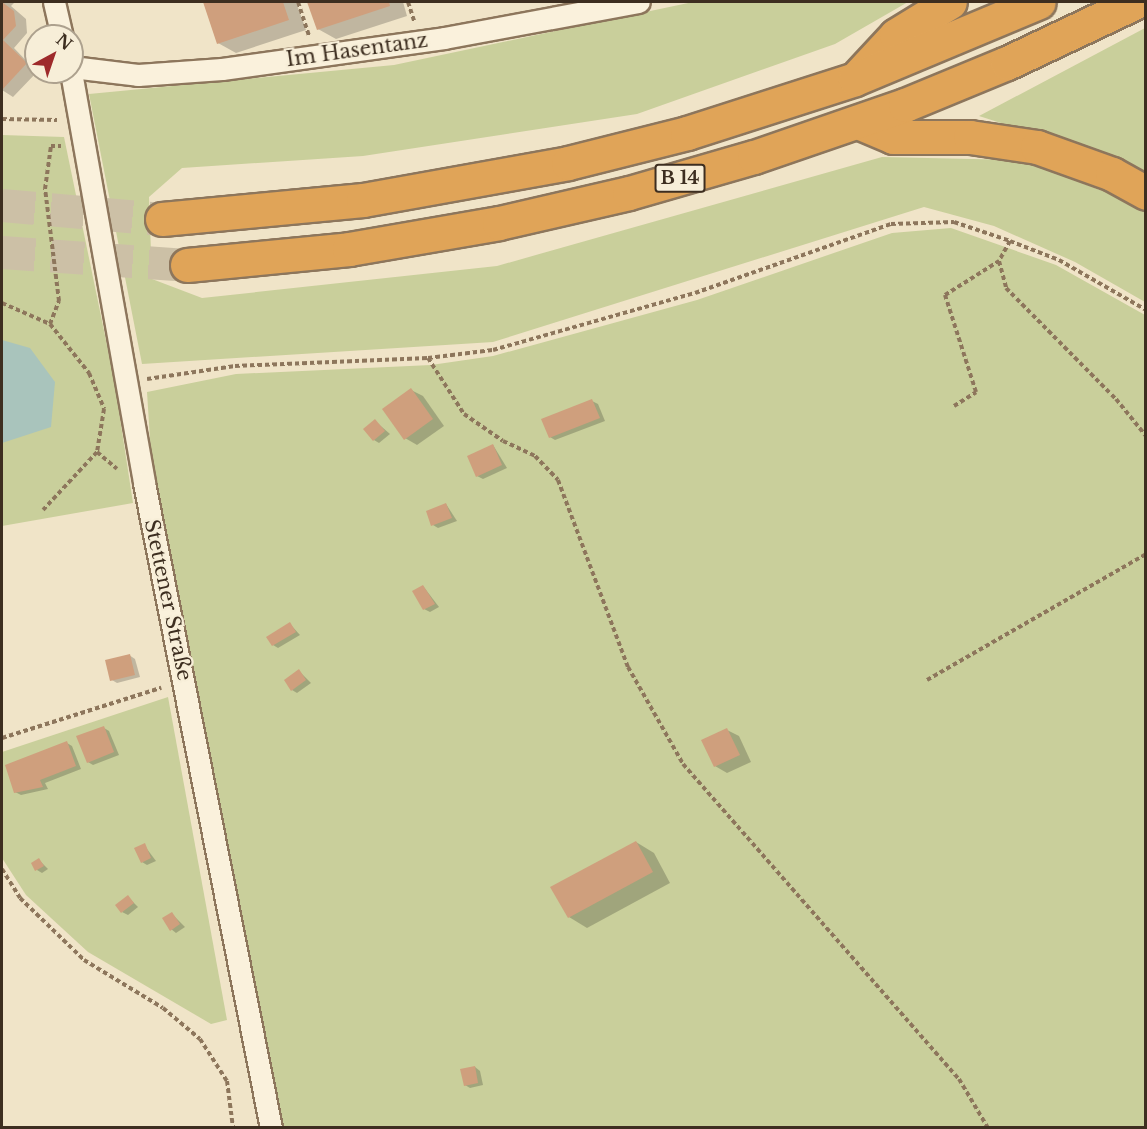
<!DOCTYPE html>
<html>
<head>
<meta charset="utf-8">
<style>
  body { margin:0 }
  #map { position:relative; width:1147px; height:1129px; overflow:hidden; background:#f0e4c8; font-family:"Libre Baskerville",serif }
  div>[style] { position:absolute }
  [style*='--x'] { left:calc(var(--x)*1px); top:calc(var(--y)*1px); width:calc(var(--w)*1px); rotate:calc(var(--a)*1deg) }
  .green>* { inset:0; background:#c9cf9b }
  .water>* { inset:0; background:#a9c4bc }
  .shadow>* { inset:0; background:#0003 }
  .building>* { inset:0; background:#cf9f7d }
  .highway-tunnel>* { height:33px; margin-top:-16.5px; transform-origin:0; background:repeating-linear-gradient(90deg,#ccc0a6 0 33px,transparent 0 49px) }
  .path>* { height:4px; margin-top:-2px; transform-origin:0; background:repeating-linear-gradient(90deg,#8d765c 0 4.5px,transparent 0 7.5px) }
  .roads { filter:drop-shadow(2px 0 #8d765c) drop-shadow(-2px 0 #8d765c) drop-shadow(0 2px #8d765c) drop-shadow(0 -2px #8d765c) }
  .street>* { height:21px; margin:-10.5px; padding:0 10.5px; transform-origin:10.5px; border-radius:10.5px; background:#faf1dc }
  .highway>* { height:33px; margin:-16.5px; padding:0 16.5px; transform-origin:16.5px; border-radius:16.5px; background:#e0a458 }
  span { translate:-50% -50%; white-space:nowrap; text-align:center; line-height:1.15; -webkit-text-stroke:4.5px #f7eed8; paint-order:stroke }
  .shield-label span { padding:2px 4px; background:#f7eed8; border:2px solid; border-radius:4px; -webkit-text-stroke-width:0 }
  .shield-label { font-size:18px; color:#3d2e20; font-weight:700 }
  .street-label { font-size:20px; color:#3d2e20 }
  .frame { position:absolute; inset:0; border:3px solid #3d2e20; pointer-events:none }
  .north { position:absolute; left:24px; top:24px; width:60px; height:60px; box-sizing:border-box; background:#f7eed8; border:2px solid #ada18e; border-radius:50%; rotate:40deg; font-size:16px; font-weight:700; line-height:24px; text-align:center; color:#3d2e20 }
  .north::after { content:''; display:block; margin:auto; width:21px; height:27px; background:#9e2a2b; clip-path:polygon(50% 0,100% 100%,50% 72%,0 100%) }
</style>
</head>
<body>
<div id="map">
  <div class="green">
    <div style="clip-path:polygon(693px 2px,908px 2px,835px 44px,637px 114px,363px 156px,182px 168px,149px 197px,152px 279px,202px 298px,497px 266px,882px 157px,1021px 160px,1145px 207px,1145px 302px,1075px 262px,994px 226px,924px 207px,493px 342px,142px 364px,89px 94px,394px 65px)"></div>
    <div style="clip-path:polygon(1145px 28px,1145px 173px,1130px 164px,979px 116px)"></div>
    <div style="clip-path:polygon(2px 135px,64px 137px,114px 379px,133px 503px,2px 526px)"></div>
    <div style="clip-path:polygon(951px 228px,1056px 265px,1145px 315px,1145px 1127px,278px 1127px,153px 487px,147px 392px,236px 374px,431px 365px,493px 356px,697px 300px,892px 233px)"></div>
    <div style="clip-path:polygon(168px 697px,227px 1020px,211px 1024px,88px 952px,26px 895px,2px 858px,2px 752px)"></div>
  </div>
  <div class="water">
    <div style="clip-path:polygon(2px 340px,30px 348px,55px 382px,51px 427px,2px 443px)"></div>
  </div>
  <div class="shadow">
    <div style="clip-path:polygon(2px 2px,15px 2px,11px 6px,26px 19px,27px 33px,14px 48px,37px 72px,13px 97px,2px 90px)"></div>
    <div style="clip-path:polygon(204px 2px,296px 2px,306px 30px,236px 53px,218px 43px)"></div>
    <div style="clip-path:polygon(309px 2px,403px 2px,407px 16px,336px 39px,318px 29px)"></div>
    <div style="clip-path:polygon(411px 390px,423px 396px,444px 426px,417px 445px,405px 438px)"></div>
    <div style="clip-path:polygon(592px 401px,598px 404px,605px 421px,555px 440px,550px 437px)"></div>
    <div style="clip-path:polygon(375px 421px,390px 434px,379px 443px,374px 440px)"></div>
    <div style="clip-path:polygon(493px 445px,507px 468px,483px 479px,477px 476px)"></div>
    <div style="clip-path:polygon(446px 504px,457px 521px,438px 528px,433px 525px)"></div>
    <div style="clip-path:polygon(423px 586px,439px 607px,430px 612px,424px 609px)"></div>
    <div style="clip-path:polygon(290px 624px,300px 635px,278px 648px,273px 645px)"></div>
    <div style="clip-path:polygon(129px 655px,135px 659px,140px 677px,117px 683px,112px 680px)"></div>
    <div style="clip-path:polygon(299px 671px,311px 683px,297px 693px,292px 690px)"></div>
    <div style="clip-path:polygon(104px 728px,109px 731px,119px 755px,93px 765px,88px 762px)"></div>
    <div style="clip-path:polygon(727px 730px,739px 736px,751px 762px,727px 773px,715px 766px)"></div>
    <div style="clip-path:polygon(67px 743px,72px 746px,81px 769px,45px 783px,48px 789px,21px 795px,15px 792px)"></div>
    <div style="clip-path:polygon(636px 842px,654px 853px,670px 883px,587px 928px,569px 917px)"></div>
    <div style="clip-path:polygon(144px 845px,156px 861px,147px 865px,142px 862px)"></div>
    <div style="clip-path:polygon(39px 860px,48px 869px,42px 873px,37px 870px)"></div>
    <div style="clip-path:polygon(128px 897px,138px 907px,128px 915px,122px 912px)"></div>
    <div style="clip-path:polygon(172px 914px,185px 927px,176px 933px,171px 929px)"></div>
    <div style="clip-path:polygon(475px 1067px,480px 1071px,483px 1085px,470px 1088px,465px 1085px)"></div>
  </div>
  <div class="building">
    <div style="clip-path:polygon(2px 2px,14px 11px,16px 26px,3px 40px,27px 63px,2px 90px)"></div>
    <div style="clip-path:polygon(203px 2px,283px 2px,289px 20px,217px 44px)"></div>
    <div style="clip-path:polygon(307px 2px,389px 2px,390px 6px,317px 30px)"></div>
    <div style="clip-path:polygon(411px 388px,433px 419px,404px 440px,382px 409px)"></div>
    <div style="clip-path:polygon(592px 399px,600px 418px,549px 438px,541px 419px)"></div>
    <div style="clip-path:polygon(375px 419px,385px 431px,373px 441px,363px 429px)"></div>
    <div style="clip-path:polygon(493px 444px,502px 465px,476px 477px,467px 456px)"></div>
    <div style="clip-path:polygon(446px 503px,452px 518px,431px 526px,426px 511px)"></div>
    <div style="clip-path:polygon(423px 585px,435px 604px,423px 610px,412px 591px)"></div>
    <div style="clip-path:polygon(290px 622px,296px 632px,272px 646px,266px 637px)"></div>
    <div style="clip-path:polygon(130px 654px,135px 675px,110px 681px,105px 660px)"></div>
    <div style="clip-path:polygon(299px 669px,306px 680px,291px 691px,284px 680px)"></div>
    <div style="clip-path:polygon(104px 726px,114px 752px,87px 763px,76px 736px)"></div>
    <div style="clip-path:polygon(727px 728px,740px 755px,714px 767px,701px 740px)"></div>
    <div style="clip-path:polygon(67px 741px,76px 766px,40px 780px,43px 787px,14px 793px,5px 765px)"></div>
    <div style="clip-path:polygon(636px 841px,653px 872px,568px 918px,550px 887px)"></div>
    <div style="clip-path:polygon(145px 843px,151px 858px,141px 863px,134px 848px)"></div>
    <div style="clip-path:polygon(39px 858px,44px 866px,35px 871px,31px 863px)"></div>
    <div style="clip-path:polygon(128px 895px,134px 903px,121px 913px,115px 905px)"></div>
    <div style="clip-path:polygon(172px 912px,180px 924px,170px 931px,162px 918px)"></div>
    <div style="clip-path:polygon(475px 1066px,478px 1083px,464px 1086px,460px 1069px)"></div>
  </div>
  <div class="highway-tunnel">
    <div style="--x:2;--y:205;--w:161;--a:5"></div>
    <div style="--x:2;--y:252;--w:185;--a:4"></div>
  </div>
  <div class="path">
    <div style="--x:298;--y:2;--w:36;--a:72"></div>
    <div style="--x:408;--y:2;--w:20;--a:72"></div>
    <div style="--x:2;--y:119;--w:55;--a:1"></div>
    <div style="--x:1010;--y:241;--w:23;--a:119"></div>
    <div style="--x:999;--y:261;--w:28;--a:75"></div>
    <div style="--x:1006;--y:288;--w:156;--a:45.3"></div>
    <div style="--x:1116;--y:399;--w:48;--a:51"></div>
    <div style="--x:2;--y:303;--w:52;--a:23.6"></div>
    <div style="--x:50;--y:324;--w:63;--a:51.5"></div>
    <div style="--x:89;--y:373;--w:39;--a:67"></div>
    <div style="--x:104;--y:409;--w:44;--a:99.2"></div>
    <div style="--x:97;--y:452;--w:79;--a:133"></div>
    <div style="--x:50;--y:324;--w:25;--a:-69"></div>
    <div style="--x:59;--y:301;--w:113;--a:-97.1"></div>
    <div style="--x:45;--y:189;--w:43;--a:-82.1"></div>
    <div style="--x:51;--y:146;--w:10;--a:0"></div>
    <div style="--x:428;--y:358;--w:65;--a:-7"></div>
    <div style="--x:493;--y:350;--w:210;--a:-15.8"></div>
    <div style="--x:695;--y:293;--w:208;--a:-19.4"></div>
    <div style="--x:891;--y:224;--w:63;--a:-1.8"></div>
    <div style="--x:954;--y:222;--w:59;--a:18.7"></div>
    <div style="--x:1010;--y:241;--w:53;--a:21.2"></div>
    <div style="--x:1059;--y:260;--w:100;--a:29.9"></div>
    <div style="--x:147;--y:379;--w:89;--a:-8.4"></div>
    <div style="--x:235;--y:366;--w:193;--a:-2.4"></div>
    <div style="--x:428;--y:358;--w:67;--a:57.3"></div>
    <div style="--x:464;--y:414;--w:47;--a:34.7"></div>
    <div style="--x:503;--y:441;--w:35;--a:25"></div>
    <div style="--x:535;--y:456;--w:33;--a:46"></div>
    <div style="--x:558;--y:480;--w:200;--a:69.5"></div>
    <div style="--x:628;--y:667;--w:112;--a:60.4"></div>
    <div style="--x:683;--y:764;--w:419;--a:48.8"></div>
    <div style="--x:959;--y:1079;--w:57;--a:59.4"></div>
    <div style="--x:954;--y:406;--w:26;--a:-32"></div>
    <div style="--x:976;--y:392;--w:102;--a:-107.7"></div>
    <div style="--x:945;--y:295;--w:64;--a:-32.2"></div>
    <div style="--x:97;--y:452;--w:26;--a:40"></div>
    <div style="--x:927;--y:680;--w:253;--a:-29.9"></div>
    <div style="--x:2;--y:738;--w:167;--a:-17.5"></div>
    <div style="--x:2;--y:869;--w:34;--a:58"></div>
    <div style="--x:20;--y:898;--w:89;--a:44.1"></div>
    <div style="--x:84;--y:960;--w:92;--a:31.3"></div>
    <div style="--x:163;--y:1008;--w:48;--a:40"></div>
    <div style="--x:200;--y:1039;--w:50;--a:57.3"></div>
    <div style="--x:227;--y:1081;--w:47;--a:82.7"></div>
  </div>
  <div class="roads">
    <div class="street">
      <div style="--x:54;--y:2;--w:35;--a:77"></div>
      <div style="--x:72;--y:67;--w:66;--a:6.9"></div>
      <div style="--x:138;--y:75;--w:84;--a:-4.1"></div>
      <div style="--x:222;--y:69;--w:224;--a:-7.9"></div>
      <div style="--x:444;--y:38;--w:198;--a:-10.5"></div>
      <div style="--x:71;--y:72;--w:417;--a:79.9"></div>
      <div style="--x:144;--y:483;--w:657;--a:78.86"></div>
    </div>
    <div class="highway">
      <div style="--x:859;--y:75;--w:54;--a:-47.2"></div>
      <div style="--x:896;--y:35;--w:63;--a:-31.4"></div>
      <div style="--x:858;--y:122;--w:38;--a:23"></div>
      <div style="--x:893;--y:137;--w:77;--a:0"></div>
      <div style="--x:970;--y:137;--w:68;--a:8.5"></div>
      <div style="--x:1037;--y:147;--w:80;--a:19.8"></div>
      <div style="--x:1112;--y:174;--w:39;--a:29"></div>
      <div style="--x:162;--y:219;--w:202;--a:-5.4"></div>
      <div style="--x:363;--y:200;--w:208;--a:-10.2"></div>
      <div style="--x:568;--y:163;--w:123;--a:-14.1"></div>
      <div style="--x:687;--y:133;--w:176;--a:-17.8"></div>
      <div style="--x:855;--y:79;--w:199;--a:-22.7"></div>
      <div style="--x:187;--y:265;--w:163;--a:-5.6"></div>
      <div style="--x:349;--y:249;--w:152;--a:-9.8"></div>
      <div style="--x:499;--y:223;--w:133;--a:-13"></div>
      <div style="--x:629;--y:193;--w:130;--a:-16.1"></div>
      <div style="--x:754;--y:157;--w:160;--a:-19"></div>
      <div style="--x:905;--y:105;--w:110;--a:-22.4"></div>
      <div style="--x:1007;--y:63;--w:143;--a:-25.3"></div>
    </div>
  </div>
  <div class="shield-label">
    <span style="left:680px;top:178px">B 14</span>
  </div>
  <div class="street-label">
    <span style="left:357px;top:50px;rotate:-8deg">Im Hasentanz</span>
    <span style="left:168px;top:600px;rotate:78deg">Stettener Straße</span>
  </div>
  <div class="frame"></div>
  <div class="north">N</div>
</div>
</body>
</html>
